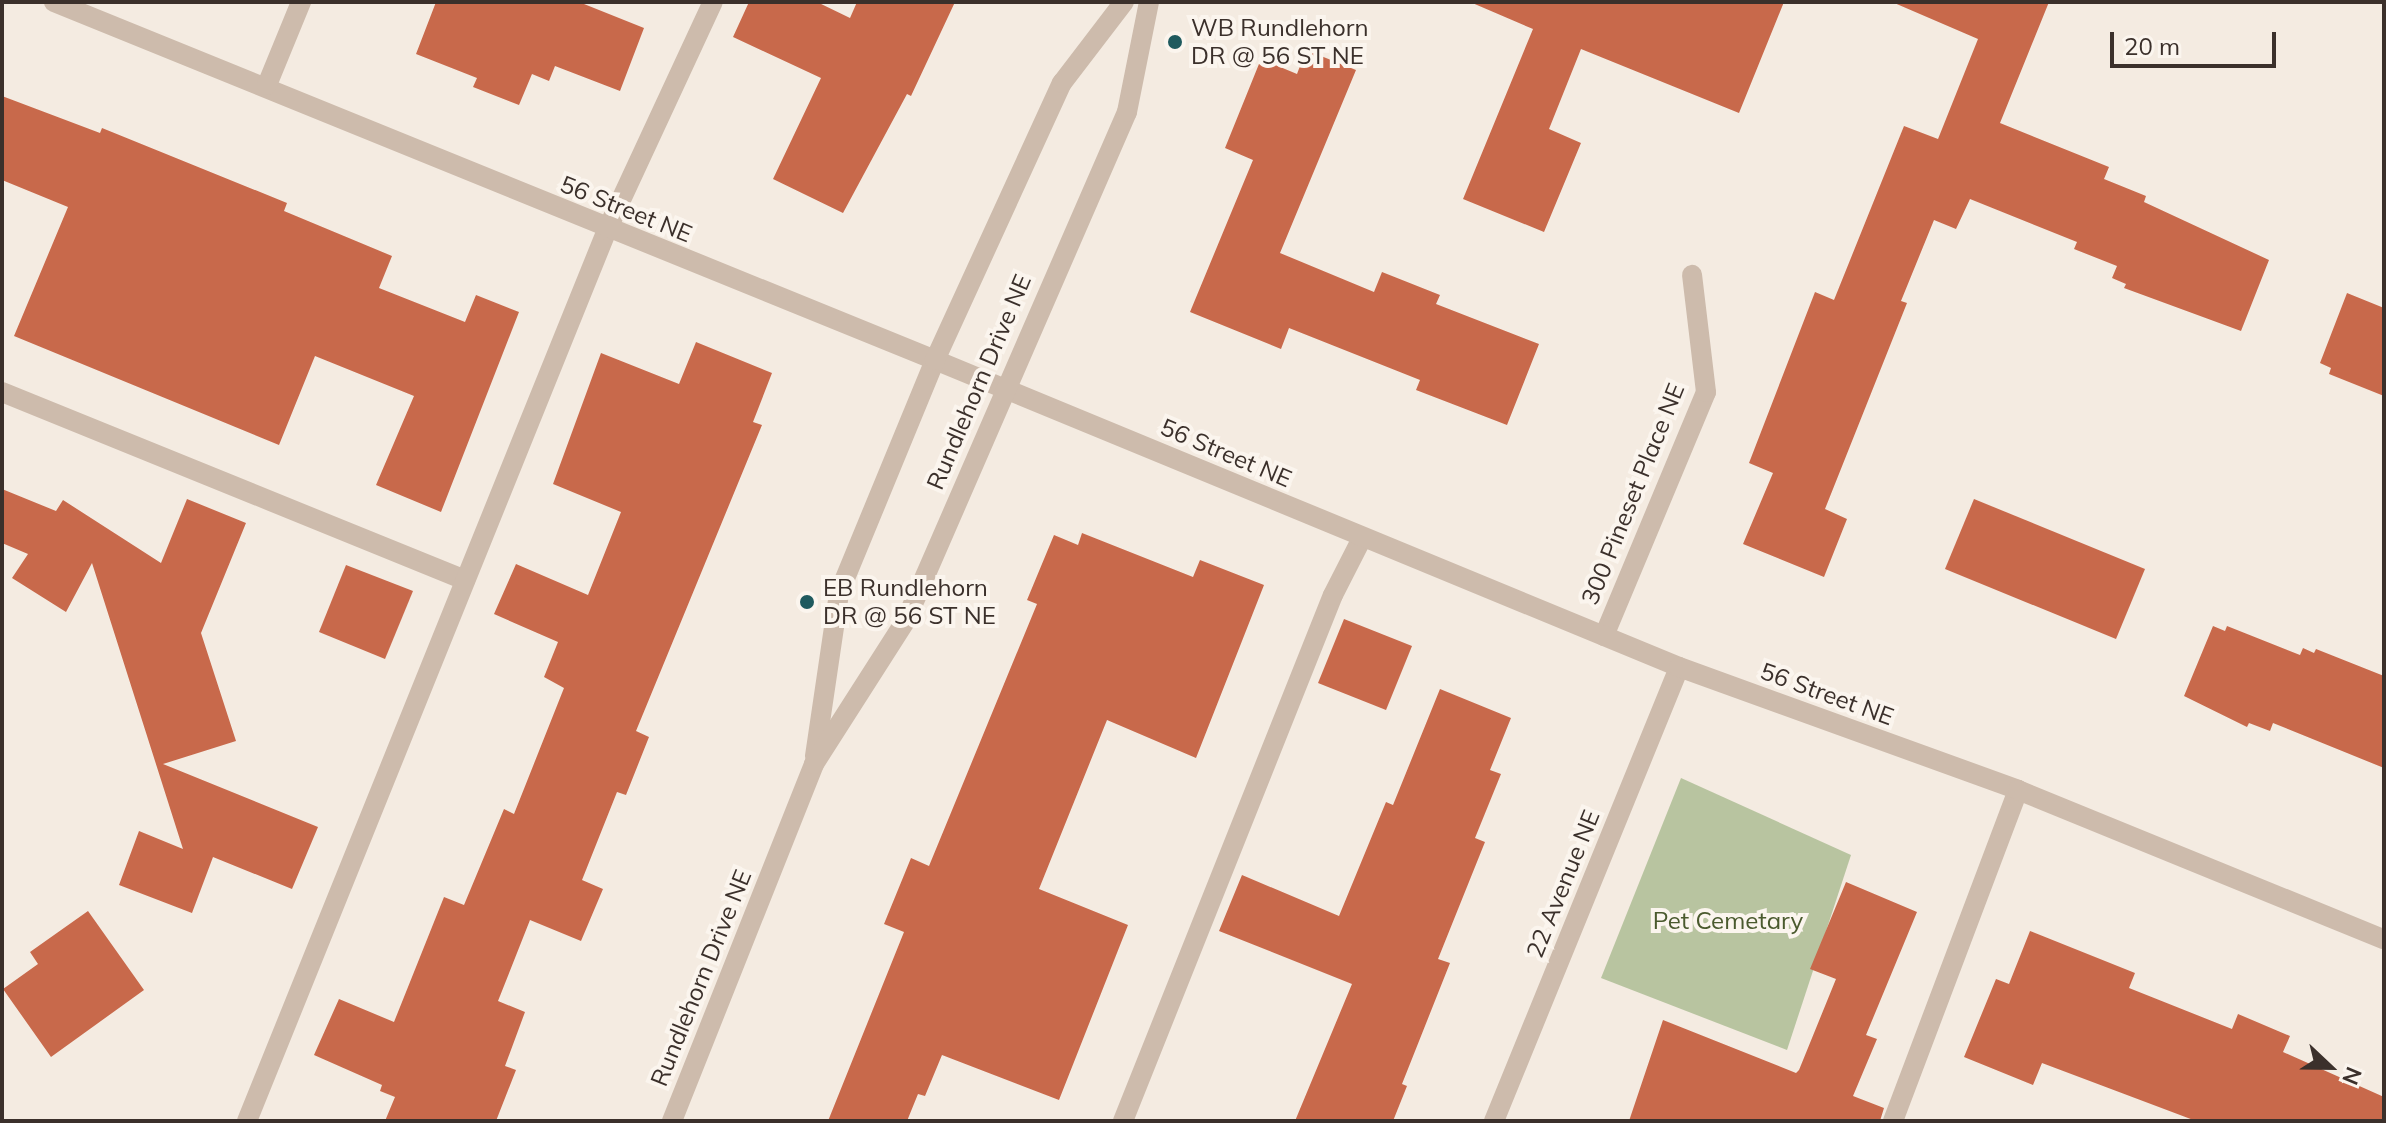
<!DOCTYPE html>
<html>
<head>
<meta charset="utf-8">
<style>
  body { margin:0 }
  #map { position:relative; width:2386px; height:1123px; overflow:hidden; background:#f4ebe1; font-family:Mulish,sans-serif }
  div>[style] { position:absolute }
  [style*='--x'] { left:calc(var(--x)*1px); top:calc(var(--y)*1px); width:calc(var(--w)*1px); rotate:calc(var(--a)*1deg) }
  .green>* { inset:0; background:#b8c4a0 }
  .building>* { inset:0; background:#c8694b }
  .service>* { height:20px; margin:-10px; padding:0 10px; transform-origin:10px; border-radius:10px; background:#cdbbac }
  .minor>* { height:20px; margin:-10px; padding:0 10px; transform-origin:10px; border-radius:10px; background:#cdbbac }
  .tertiary>* { height:20px; margin:-10px; padding:0 10px; transform-origin:10px; border-radius:10px; background:#cdbbac }
  .dots>* { width:22px; height:22px; translate:-50% -50%; box-sizing:border-box; border:4px solid #fbf5ee; border-radius:50% }
  span { translate:-50% -50%; white-space:nowrap; text-align:center; line-height:1.15; -webkit-text-stroke:8px #fbf5ee; paint-order:stroke }
  .poi-label { font-size:24px; color:#3b302b }
  .left { translate:0 -50%; text-align:left }
  .street-label { font-size:24px; color:#3b302b }
  .park-label { font-size:24px; color:#4a5a2e }
  .frame { position:absolute; inset:0; border:4px solid #3b302b; pointer-events:none }
  .north { position:absolute; left:2290px; top:1027px; width:80px; height:80px; -webkit-text-stroke:6px #fbf5ee; paint-order:stroke; rotate:112deg; font-size:22px; font-weight:700; line-height:32px; text-align:center; color:#3b302b }
  .north::after { content:''; display:block; margin:auto; width:28px; height:36px; background:#3b302b; clip-path:polygon(50% 0,100% 100%,50% 72%,0 100%) }
  .scale { position:absolute; left:2110px; top:32px; width:166px; height:36px; box-sizing:border-box; border:4px solid #3b302b; border-top:0; padding-left:10px; font-size:24px; line-height:28px; white-space:nowrap; color:#3b302b; -webkit-text-stroke:6px #fbf5ee; paint-order:stroke }
</style>
</head>
<body>
<div id="map">
  <div class="green">
    <div style="clip-path:polygon(1681px 778px,1851px 855px,1787px 1050px,1601px 978px)"></div>
  </div>
  <div class="building">
    <div style="clip-path:polygon(436px 2px,579px 2px,644px 28px,620px 91px,555px 66px,549px 81px,532px 74px,519px 105px,473px 87px,477px 78px,416px 54px)"></div>
    <div style="clip-path:polygon(749px 2px,817px 2px,850px 18px,857px 2px,955px 2px,911px 96px,907px 94px,843px 213px,773px 179px,821px 78px,733px 37px)"></div>
    <div style="clip-path:polygon(1470px 2px,1784px 2px,1739px 113px,1581px 49px,1549px 129px,1581px 143px,1544px 232px,1463px 199px,1533px 29px)"></div>
    <div style="clip-path:polygon(1892px 2px,2049px 2px,2000px 123px,2109px 167px,2104px 179px,2146px 196px,2144px 202px,2269px 260px,2241px 331px,2124px 288px,2126px 284px,2112px 278px,2117px 266px,2074px 249px,2077px 242px,1970px 199px,1956px 229px,1934px 220px,1901px 301px,1907px 303px,1825px 509px,1847px 519px,1824px 577px,1743px 544px,1773px 473px,1749px 463px,1815px 292px,1834px 300px,1904px 126px,1938px 139px,1978px 39px)"></div>
    <div style="clip-path:polygon(1306px 50px,1356px 70px,1280px 253px,1374px 292px,1382px 272px,1440px 295px,1436px 304px,1539px 344px,1507px 425px,1416px 390px,1420px 380px,1289px 328px,1281px 349px,1190px 312px,1253px 160px,1225px 148px,1261px 59px,1297px 74px)"></div>
    <div style="clip-path:polygon(2px 96px,100px 133px,102px 128px,287px 203px,284px 211px,392px 256px,379px 288px,465px 322px,476px 295px,519px 312px,441px 512px,376px 485px,414px 396px,315px 356px,279px 445px,14px 336px,68px 207px,2px 180px)"></div>
    <div style="clip-path:polygon(2347px 293px,2384px 308px,2384px 396px,2329px 374px,2331px 368px,2320px 363px)"></div>
    <div style="clip-path:polygon(696px 342px,772px 373px,753px 422px,762px 425px,636px 731px,649px 737px,626px 795px,617px 792px,582px 880px,603px 889px,581px 941px,530px 920px,498px 1001px,525px 1012px,505px 1066px,516px 1070px,496px 1121px,385px 1121px,395px 1097px,380px 1091px,382px 1085px,314px 1055px,339px 999px,394px 1022px,444px 897px,464px 905px,504px 809px,514px 814px,564px 688px,544px 677px,558px 642px,494px 614px,516px 564px,588px 595px,621px 512px,553px 484px,601px 353px,679px 384px)"></div>
    <div style="clip-path:polygon(2px 489px,56px 511px,63px 500px,161px 563px,187px 499px,246px 523px,201px 633px,236px 741px,163px 764px,318px 827px,292px 889px,213px 857px,192px 913px,119px 885px,139px 831px,183px 849px,92px 563px,66px 612px,12px 578px,28px 554px,2px 543px)"></div>
    <div style="clip-path:polygon(1974px 499px,2145px 569px,2116px 639px,1945px 569px)"></div>
    <div style="clip-path:polygon(1082px 533px,1193px 577px,1200px 560px,1264px 585px,1196px 758px,1107px 720px,1039px 889px,1128px 925px,1059px 1100px,942px 1055px,925px 1096px,918px 1094px,907px 1121px,828px 1121px,904px 932px,884px 924px,911px 858px,929px 866px,1037px 604px,1027px 600px,1054px 535px,1078px 545px)"></div>
    <div style="clip-path:polygon(346px 565px,413px 591px,385px 659px,319px 632px)"></div>
    <div style="clip-path:polygon(1344px 619px,1412px 646px,1386px 710px,1318px 683px)"></div>
    <div style="clip-path:polygon(2213px 626px,2225px 631px,2227px 626px,2300px 655px,2303px 648px,2314px 653px,2316px 649px,2384px 676px,2384px 768px,2273px 723px,2270px 731px,2249px 723px,2247px 727px,2184px 696px)"></div>
    <div style="clip-path:polygon(1440px 689px,1511px 718px,1490px 770px,1501px 774px,1475px 838px,1485px 842px,1438px 959px,1450px 963px,1402px 1084px,1407px 1086px,1393px 1121px,1295px 1121px,1352px 984px,1219px 931px,1242px 875px,1339px 916px,1386px 802px,1393px 805px)"></div>
    <div style="clip-path:polygon(1846px 882px,1917px 912px,1866px 1035px,1877px 1039px,1853px 1096px,1884px 1108px,1880px 1121px,1629px 1121px,1663px 1020px,1796px 1073px,1799px 1070px,1836px 979px,1810px 969px)"></div>
    <div style="clip-path:polygon(88px 911px,144px 990px,51px 1057px,3px 989px,38px 964px,30px 952px)"></div>
    <div style="clip-path:polygon(2030px 931px,2135px 973px,2129px 988px,2232px 1029px,2238px 1014px,2290px 1036px,2283px 1052px,2384px 1097px,2384px 1121px,2196px 1121px,2042px 1063px,2033px 1085px,1964px 1057px,1996px 979px,2009px 984px)"></div>
  </div>
  <div class="service">
    <div style="--x:2;--y:392;--w:500;--a:22.1"></div>
    <div style="--x:247;--y:1121;--w:961;--a:-68"></div>
    <div style="--x:607;--y:230;--w:251;--a:-65.1"></div>
    <div style="--x:1123;--y:1121;--w:566;--a:-68.24"></div>
    <div style="--x:1333;--y:595;--w:64;--a:-63"></div>
    <div style="--x:1893;--y:1121;--w:354;--a:-69.3"></div>
  </div>
  <div class="minor">
    <div style="--x:54;--y:2;--w:951;--a:22.11"></div>
    <div style="--x:267;--y:85;--w:90;--a:-67.7"></div>
    <div style="--x:1604;--y:636;--w:264;--a:-67.3"></div>
    <div style="--x:1706;--y:392;--w:118;--a:-96.8"></div>
    <div style="--x:1494;--y:1121;--w:490;--a:-67.8"></div>
  </div>
  <div class="tertiary">
    <div style="--x:935;--y:360;--w:805;--a:22.42"></div>
    <div style="--x:1679;--y:667;--w:361;--a:19.9"></div>
    <div style="--x:2018;--y:790;--w:395;--a:22.2"></div>
    <div style="--x:815;--y:756;--w:165;--a:-81.6"></div>
    <div style="--x:839;--y:593;--w:252;--a:-67.6"></div>
    <div style="--x:935;--y:360;--w:305;--a:-65.4"></div>
    <div style="--x:1062;--y:83;--w:102;--a:-52.6"></div>
    <div style="--x:672;--y:1121;--w:384;--a:-68.3"></div>
    <div style="--x:814;--y:764;--w:171;--a:-57.4"></div>
    <div style="--x:906;--y:620;--w:554;--a:-66.49"></div>
    <div style="--x:1127;--y:112;--w:112;--a:-78.7"></div>
  </div>
  <div class="dots">
    <div style="left:1175px;top:42px;background:#1f5a5e"></div>
    <div style="left:807px;top:602px;background:#1f5a5e"></div>
  </div>
  <div class="poi-label">
    <span class="left" style="left:1191px;top:42px">WB Rundlehorn<br>DR @ 56 ST NE</span>
    <span class="left" style="left:823px;top:602px">EB Rundlehorn<br>DR @ 56 ST NE</span>
  </div>
  <div class="street-label">
    <span style="left:626px;top:209px;rotate:22deg">56 Street NE</span>
    <span style="left:979px;top:382px;rotate:-67deg">Rundlehorn Drive NE</span>
    <span style="left:1226px;top:453px;rotate:23deg">56 Street NE</span>
    <span style="left:1633px;top:494px;rotate:-68deg">300 Pineset Place NE</span>
    <span style="left:1827px;top:694px;rotate:20deg">56 Street NE</span>
    <span style="left:1563px;top:884px;rotate:-68deg">22 Avenue NE</span>
    <span style="left:701px;top:978px;rotate:-68deg">Rundlehorn Drive NE</span>
  </div>
  <div class="park-label">
    <span style="left:1728px;top:921px">Pet Cemetary</span>
  </div>
  <div class="frame"></div>
  <div class="north">N</div>
  <div class="scale">20 m</div>
</div>
</body>
</html>
